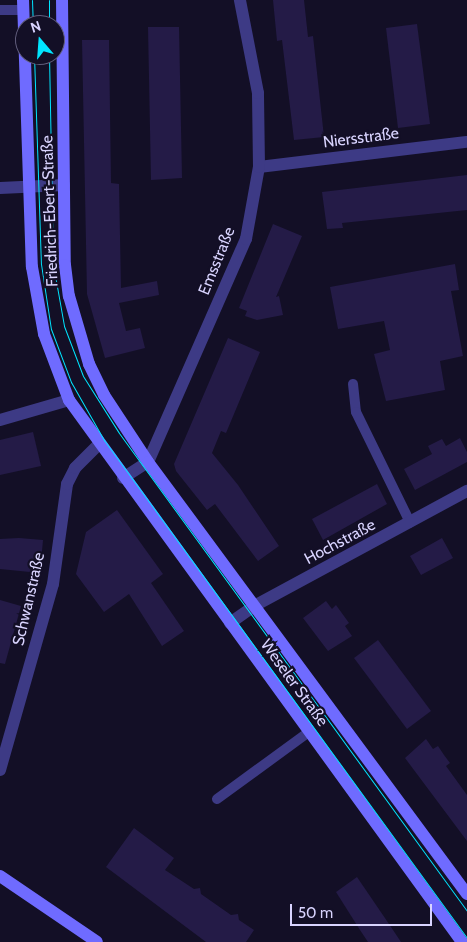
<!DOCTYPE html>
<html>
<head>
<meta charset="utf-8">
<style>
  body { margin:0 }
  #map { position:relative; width:467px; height:942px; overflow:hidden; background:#130f26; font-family:Cabin,sans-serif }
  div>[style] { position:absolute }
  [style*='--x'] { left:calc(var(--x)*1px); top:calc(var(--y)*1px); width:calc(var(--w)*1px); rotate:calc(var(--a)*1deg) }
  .building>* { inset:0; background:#241b47 }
  .lane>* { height:10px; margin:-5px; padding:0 5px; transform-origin:5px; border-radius:5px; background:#3d3a85 }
  .street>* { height:12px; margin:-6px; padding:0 6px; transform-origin:6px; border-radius:6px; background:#3d3a85 }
  .secondary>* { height:12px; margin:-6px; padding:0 6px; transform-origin:6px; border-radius:6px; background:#6f6bff }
  .tram>* { height:1px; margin:-0.5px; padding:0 0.5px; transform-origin:0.5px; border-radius:0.5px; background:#00e5ff }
  span { translate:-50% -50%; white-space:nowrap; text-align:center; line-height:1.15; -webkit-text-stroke:4.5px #130f26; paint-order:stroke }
  .street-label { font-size:16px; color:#d9d4ff }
  .north { position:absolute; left:15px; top:15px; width:50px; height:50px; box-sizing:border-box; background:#130f26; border:1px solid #625e7d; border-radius:50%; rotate:342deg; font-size:14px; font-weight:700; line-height:20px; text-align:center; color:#d9d4ff }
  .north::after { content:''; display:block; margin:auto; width:18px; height:22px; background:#00e5ff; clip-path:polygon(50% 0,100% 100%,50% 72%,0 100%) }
  .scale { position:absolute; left:290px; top:904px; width:142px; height:22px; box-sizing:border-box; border:2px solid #d9d4ff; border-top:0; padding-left:6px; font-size:15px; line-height:18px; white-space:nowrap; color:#d9d4ff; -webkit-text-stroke:4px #130f26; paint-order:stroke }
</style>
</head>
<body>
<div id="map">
  <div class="building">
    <div style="clip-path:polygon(273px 0,304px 0,308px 37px,313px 36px,324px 137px,294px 140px,282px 40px,277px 41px)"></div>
    <div style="clip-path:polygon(417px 24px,430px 124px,398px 128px,386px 28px)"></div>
    <div style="clip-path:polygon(148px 27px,179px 27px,182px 178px,151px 180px)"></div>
    <div style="clip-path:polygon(82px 40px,109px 40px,111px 183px,119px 184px,121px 288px,157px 281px,159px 295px,119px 303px,126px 331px,140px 328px,145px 348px,105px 358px,87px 294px)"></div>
    <div style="clip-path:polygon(467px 175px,467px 210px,342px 223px,343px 228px,327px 229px,322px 192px)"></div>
    <div style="clip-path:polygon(273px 224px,302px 236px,276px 297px,279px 296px,283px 315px,257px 320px,245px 316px,247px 311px,239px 308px)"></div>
    <div style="clip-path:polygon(455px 264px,459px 290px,451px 291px,463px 356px,440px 361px,445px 390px,386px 401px,374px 354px,390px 350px,384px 321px,338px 329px,330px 287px)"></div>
    <div style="clip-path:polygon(228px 338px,260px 352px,226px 433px,221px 431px,212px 453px,238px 485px,279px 546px,258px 561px,215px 504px,207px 510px,176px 471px,174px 464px)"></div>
    <div style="clip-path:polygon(33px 432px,41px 466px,0 475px,0 440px)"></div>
    <div style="clip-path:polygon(460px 438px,467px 452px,467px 462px,415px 490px,404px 469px,432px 454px,428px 446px,442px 439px,446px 446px)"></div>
    <div style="clip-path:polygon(377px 484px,387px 504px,323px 540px,312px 519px)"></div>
    <div style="clip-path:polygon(117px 510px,163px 574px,151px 583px,184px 631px,162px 646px,129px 594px,104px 612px,76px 574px,86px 532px)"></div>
    <div style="clip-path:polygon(19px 538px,43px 540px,40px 573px,0 569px,0 539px)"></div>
    <div style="clip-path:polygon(442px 538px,453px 558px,421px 575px,410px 556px)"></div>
    <div style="clip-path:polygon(0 600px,21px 606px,5px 664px,0 663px)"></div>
    <div style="clip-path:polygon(326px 601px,332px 609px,336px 605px,349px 623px,345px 626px,352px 636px,328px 651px,303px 618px)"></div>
    <div style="clip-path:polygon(378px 640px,431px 711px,407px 729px,354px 658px)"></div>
    <div style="clip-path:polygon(426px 739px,433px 749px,438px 746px,444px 755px,450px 763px,446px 766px,467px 795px,467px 841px,405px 758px)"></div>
    <div style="clip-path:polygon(134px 828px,174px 858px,165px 870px,194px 889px,200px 888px,201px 894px,231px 915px,238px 914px,239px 920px,254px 930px,246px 942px,206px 942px,106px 867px)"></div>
    <div style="clip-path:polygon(357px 877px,389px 924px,401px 942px,368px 942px,360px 930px,336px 892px)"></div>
  </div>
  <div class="lane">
    <div style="--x:0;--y:10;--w:23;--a:0"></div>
    <div style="--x:353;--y:384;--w:28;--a:84"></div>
    <div style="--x:356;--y:412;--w:123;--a:63.9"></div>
    <div style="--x:217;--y:799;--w:114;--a:-36.1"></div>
  </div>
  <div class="street">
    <div style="--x:259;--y:167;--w:209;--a:-6.9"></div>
    <div style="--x:0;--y:188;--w:64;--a:-2.7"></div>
    <div style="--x:0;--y:420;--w:72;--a:-16.2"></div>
    <div style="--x:123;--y:478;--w:30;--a:-33"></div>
    <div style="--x:148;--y:462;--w:244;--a:-66.3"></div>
    <div style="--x:246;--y:239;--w:73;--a:-79.8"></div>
    <div style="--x:259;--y:167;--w:74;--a:-90.8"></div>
    <div style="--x:258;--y:93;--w:95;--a:-101"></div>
    <div style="--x:230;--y:623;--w:32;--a:-35"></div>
    <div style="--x:256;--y:605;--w:240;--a:-28.4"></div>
    <div style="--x:0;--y:770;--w:193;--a:-74.1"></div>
    <div style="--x:53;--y:584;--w:101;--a:-82"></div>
    <div style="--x:67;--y:484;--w:18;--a:-63"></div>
    <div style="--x:75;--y:468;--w:34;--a:-45"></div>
  </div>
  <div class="secondary">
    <div style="--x:23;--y:0;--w:267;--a:88.1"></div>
    <div style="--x:32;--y:267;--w:68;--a:79.8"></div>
    <div style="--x:44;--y:334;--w:71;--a:69.3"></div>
    <div style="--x:69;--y:400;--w:669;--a:54.05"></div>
    <div style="--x:62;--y:0;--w:265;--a:89.4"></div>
    <div style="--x:65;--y:265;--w:31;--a:83"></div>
    <div style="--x:69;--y:296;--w:71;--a:73.6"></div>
    <div style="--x:89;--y:364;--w:34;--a:64"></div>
    <div style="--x:104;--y:395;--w:80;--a:56.7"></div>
    <div style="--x:148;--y:462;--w:537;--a:53.56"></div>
    <div style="--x:0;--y:876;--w:117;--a:34.2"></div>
  </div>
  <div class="tram">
    <div style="--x:32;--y:0;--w:25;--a:88"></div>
    <div style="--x:49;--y:0;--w:25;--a:90"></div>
    <div style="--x:34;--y:55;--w:209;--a:88.1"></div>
    <div style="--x:41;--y:264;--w:66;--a:81.3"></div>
    <div style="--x:51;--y:329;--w:57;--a:69.3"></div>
    <div style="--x:71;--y:382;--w:67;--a:60.4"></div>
    <div style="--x:104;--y:440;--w:616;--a:53.91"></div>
    <div style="--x:49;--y:55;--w:209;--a:88.9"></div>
    <div style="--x:53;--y:264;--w:63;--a:79.9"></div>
    <div style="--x:64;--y:326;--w:53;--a:69.2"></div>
    <div style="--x:83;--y:376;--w:67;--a:57.7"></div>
    <div style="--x:119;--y:433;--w:591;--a:53.94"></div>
  </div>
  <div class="street-label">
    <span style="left:361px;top:138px;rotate:-7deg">Niersstraße</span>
    <span style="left:50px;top:211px;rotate:-92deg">Friedrich-Ebert-Straße</span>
    <span style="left:217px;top:261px;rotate:-68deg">Emsstraße</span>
    <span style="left:340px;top:542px;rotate:-28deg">Hochstraße</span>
    <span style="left:29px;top:599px;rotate:-77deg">Schwanstraße</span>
    <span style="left:294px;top:683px;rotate:54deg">Weseler Straße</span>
  </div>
  <div class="north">N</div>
  <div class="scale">50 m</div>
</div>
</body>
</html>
